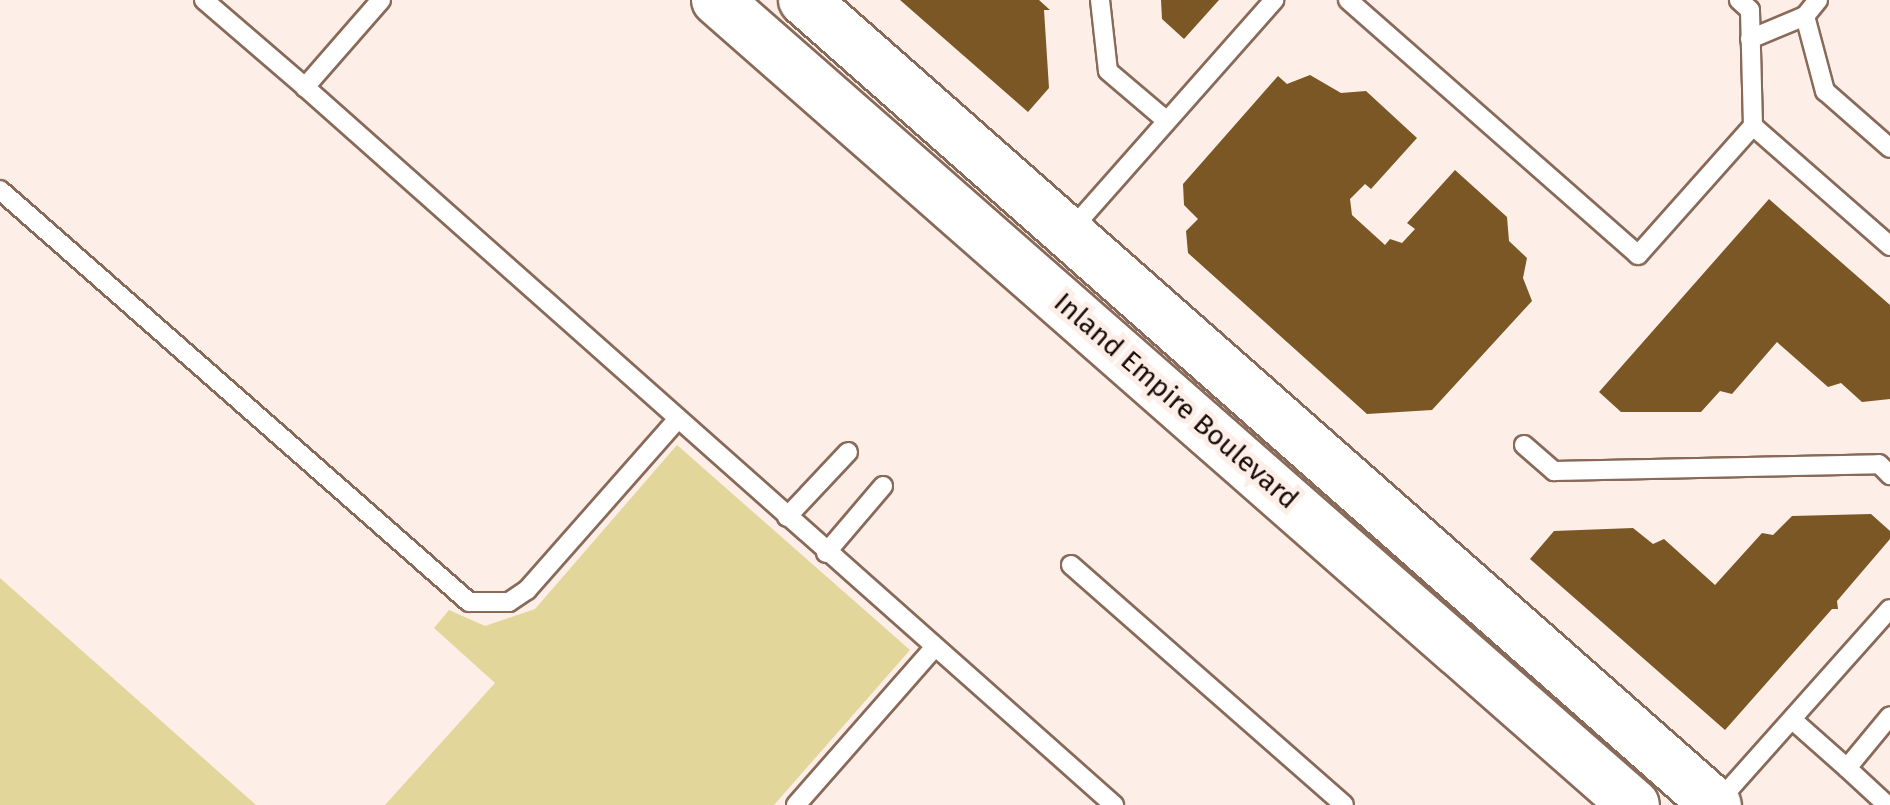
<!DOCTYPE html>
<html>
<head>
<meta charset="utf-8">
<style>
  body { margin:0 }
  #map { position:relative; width:1890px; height:805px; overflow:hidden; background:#fdeee7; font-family:"Fira Sans",sans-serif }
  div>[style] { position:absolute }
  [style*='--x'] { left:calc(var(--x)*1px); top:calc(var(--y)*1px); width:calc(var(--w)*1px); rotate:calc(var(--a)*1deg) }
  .green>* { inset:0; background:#e2d69b }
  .building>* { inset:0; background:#7b5725 }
  .roads { filter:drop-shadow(2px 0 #896a59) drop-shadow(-2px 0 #896a59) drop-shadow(0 2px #896a59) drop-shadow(0 -2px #896a59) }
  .lane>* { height:18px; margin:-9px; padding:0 9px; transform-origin:9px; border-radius:9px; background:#fff }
  .secondary>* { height:50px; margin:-25px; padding:0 25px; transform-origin:25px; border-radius:25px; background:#fff }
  span { translate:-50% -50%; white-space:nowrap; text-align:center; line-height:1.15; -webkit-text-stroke:10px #fdeee7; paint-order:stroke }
  .street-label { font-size:28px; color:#170b06 }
</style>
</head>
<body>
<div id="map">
  <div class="green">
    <div style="clip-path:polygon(677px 445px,910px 650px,774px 805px,385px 805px,495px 683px,434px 628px,449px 610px,485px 626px,535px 609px)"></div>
    <div style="clip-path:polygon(0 578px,256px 805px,0 805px)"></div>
  </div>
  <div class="building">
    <div style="clip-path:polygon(900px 0,1039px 0,1050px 10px,1044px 10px,1049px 88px,1028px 112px)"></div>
    <div style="clip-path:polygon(1161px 0,1219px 0,1184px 39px,1162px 19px)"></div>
    <div style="clip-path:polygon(1310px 75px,1341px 93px,1366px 91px,1417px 138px,1371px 189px,1365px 184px,1350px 199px,1352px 215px,1385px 245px,1390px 239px,1402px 243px,1415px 229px,1407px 223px,1455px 170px,1507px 217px,1509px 241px,1527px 258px,1523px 278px,1532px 301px,1432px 410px,1367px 414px,1188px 253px,1186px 231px,1198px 219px,1184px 205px,1183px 184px,1278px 76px,1287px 84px)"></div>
    <div style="clip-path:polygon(1769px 199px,1890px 305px,1890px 399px,1862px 402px,1841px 383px,1828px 387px,1777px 342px,1732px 394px,1720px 391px,1701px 412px,1621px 412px,1599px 392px)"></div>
    <div style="clip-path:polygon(1871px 514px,1890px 531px,1890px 539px,1837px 601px,1838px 609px,1832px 609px,1725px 730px,1530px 559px,1554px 531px,1633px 528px,1653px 544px,1664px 539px,1715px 585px,1762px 533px,1773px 535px,1792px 516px)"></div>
  </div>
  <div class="roads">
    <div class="lane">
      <div style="--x:204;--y:0;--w:133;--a:40.7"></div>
      <div style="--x:381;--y:0;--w:116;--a:131.1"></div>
      <div style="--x:305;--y:87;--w:1082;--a:41.59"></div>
      <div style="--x:1100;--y:0;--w:71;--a:83.6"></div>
      <div style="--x:1108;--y:71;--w:77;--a:40.3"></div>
      <div style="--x:1348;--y:0;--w:386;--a:41.3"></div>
      <div style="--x:1638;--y:255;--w:173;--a:-48.3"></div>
      <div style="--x:1753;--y:126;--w:116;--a:-91.5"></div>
      <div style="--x:1750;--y:10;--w:15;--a:-138"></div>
      <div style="--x:1818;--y:0;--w:21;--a:129"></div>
      <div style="--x:1805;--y:16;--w:78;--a:75.1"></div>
      <div style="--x:1825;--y:91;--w:86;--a:41.2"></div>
      <div style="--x:1750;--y:39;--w:60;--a:-22.7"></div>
      <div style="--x:1753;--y:126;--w:182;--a:41.2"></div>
      <div style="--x:0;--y:190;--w:624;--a:41.3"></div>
      <div style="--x:469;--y:602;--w:40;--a:0"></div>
      <div style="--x:509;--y:602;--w:22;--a:-34"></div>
      <div style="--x:527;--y:590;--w:227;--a:-48.6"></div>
      <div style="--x:1069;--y:232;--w:310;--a:-48.5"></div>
      <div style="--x:1524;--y:445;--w:40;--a:41"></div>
      <div style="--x:1554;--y:471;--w:325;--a:-1.2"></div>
      <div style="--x:1879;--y:464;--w:16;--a:45"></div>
      <div style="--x:787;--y:517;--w:89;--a:-46.8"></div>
      <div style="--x:826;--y:553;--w:88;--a:-49.6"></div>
      <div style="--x:1071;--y:565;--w:363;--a:41.3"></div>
      <div style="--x:1795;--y:722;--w:69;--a:41.5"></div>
      <div style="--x:1716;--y:804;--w:261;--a:-48.3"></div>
      <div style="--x:796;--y:805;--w:208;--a:-48.7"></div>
      <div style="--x:1887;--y:805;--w:54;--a:-137.2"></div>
      <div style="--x:1847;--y:768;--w:67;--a:-50.4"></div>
    </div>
    <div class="secondary">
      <div style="--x:717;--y:0;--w:1220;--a:41.28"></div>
      <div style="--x:804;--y:0;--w:1216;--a:41.43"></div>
    </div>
  </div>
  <div class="street-label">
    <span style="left:1176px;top:401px;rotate:41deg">Inland Empire Boulevard</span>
  </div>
</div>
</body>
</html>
